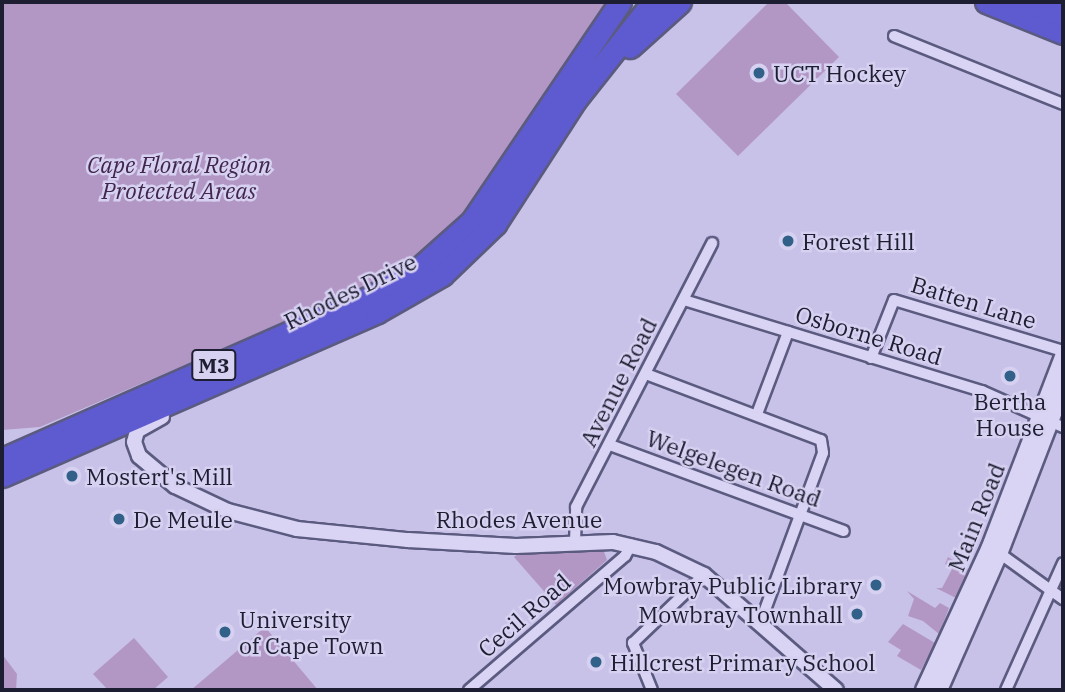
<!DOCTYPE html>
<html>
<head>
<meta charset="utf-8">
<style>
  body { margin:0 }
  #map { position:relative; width:1065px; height:692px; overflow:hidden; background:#c8c1e8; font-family:"IBM Plex Serif",serif }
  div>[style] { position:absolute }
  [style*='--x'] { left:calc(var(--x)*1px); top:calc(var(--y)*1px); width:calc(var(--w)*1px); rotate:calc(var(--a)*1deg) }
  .green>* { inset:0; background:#b297c5 }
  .roads { filter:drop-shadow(2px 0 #5b5b80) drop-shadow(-2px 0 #5b5b80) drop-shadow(0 2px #5b5b80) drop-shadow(0 -2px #5b5b80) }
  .minor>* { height:10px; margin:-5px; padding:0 5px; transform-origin:5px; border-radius:5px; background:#d9d3f4 }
  .tertiary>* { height:14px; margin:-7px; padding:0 7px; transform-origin:7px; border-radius:7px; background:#d9d3f4 }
  .secondary>* { height:16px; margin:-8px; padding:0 8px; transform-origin:8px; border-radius:8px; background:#d9d3f4 }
  .motorway>* { height:21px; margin:-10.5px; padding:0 10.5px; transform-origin:10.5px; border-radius:10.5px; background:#5e5ad0 }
  .dots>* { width:19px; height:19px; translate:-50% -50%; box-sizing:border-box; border:4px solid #d6d0f1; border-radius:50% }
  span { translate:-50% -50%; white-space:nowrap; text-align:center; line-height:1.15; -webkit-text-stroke:5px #d6d0f1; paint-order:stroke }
  .shield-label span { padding:2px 5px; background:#d6d0f1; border:2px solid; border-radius:5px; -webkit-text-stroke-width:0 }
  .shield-label { font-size:21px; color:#1d1e31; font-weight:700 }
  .poi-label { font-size:23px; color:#1d1e31 }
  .left { translate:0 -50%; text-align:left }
  .right { translate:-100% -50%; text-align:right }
  .park-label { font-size:23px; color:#41264b; font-style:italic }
  .street-label { font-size:23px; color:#1d1e31 }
  .frame { position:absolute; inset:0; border:4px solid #1d1e31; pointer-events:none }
</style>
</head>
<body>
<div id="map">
  <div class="green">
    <div style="clip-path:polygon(2px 2px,610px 2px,475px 201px,436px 243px,386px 279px,40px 427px,2px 430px)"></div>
    <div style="clip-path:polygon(769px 2px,785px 2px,839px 57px,738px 156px,676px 94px)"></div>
    <div style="clip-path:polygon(603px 549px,607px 560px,556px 605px,514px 557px,519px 553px)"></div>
    <div style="clip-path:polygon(948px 557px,968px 569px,956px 598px,936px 588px,942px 588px,952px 569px,945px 564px)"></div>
    <div style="clip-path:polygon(907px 591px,935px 608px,940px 603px,949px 608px,939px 634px,923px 621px,908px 616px,914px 599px)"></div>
    <div style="clip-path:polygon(903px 624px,935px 643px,921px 670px,897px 656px,901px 650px,888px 642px)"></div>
    <div style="clip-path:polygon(265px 627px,318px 690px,191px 690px)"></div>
    <div style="clip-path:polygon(134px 638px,168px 677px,153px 690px,108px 690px,93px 674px)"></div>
    <div style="clip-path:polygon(2px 654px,17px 674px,16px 690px,2px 690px)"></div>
  </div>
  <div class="roads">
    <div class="minor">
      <div style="--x:894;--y:36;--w:182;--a:21.9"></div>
      <div style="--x:684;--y:300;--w:312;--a:17"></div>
      <div style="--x:982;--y:391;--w:89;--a:24"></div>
      <div style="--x:871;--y:358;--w:62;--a:-68.4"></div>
      <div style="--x:894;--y:300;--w:177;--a:16.8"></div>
      <div style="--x:646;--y:374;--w:187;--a:20.7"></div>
      <div style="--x:821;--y:440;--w:13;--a:81"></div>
      <div style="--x:823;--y:453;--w:181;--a:110.3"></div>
      <div style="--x:757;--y:414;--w:88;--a:-69.3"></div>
      <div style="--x:610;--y:445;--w:249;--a:20.2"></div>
      <div style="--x:575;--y:542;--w:35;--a:-88"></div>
      <div style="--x:576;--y:507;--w:297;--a:-62.7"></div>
      <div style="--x:995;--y:550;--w:84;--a:35.8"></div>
      <div style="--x:469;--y:690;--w:206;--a:-40.7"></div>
      <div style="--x:625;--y:556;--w:13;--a:-61"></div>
      <div style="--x:652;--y:690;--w:51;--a:-112"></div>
      <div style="--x:633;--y:643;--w:98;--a:-43.8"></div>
      <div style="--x:1006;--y:690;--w:139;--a:-65.8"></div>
    </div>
    <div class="tertiary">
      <div style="--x:162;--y:417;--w:29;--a:151"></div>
      <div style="--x:137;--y:431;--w:11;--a:105"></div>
      <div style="--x:134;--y:442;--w:15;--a:70"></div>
      <div style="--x:139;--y:456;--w:47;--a:39.8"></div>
      <div style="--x:175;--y:486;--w:59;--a:25.3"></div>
      <div style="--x:228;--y:511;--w:71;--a:14.6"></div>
      <div style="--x:297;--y:529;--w:112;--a:5.7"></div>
      <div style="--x:408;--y:540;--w:108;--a:3.2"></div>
      <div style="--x:516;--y:546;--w:97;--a:-2.4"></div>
      <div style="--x:613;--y:542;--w:44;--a:13.1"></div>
      <div style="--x:656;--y:552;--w:53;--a:25.6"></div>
      <div style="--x:704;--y:575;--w:175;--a:41.1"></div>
    </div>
    <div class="secondary">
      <div style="--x:924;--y:690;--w:157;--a:-65.2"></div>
      <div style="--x:990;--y:547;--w:204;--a:-69"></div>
      <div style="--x:939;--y:690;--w:149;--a:-66.2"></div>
      <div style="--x:999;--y:554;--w:178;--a:-68.9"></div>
    </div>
    <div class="motorway">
      <div style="--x:986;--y:2;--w:83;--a:21.9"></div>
      <div style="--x:1027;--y:2;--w:39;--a:21"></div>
      <div style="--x:630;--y:47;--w:67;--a:-42"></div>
      <div style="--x:2;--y:459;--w:402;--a:-23.8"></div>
      <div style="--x:370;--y:297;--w:54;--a:-29.9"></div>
      <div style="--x:417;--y:270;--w:74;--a:-41.7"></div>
      <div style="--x:472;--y:221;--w:264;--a:-55.9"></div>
      <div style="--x:2;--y:476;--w:409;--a:-23.6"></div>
      <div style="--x:377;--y:312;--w:75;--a:-29.6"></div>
      <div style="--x:442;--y:275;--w:74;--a:-43.9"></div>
      <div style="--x:495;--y:224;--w:149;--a:-57.1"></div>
      <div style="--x:576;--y:99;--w:124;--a:-51.6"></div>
    </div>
  </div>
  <div class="dots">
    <div style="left:759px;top:73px;background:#316088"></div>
    <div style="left:788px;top:241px;background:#316088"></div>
    <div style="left:1010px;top:376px;background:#316088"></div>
    <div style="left:72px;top:476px;background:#316088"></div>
    <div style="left:119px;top:519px;background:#316088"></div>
    <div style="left:876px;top:585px;background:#316088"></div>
    <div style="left:857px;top:614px;background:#316088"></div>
    <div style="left:225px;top:632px;background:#316088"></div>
    <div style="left:596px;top:662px;background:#316088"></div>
  </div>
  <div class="shield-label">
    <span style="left:214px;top:365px">M3</span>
  </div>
  <div class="poi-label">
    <span class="left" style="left:773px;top:73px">UCT Hockey</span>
    <span class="left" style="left:802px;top:241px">Forest Hill</span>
    <span style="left:1010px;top:414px">Bertha<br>House</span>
    <span class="left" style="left:86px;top:476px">Mostert's Mill</span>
    <span class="left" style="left:133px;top:519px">De Meule</span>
    <span class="right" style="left:862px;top:585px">Mowbray Public Library</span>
    <span class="right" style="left:843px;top:614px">Mowbray Townhall</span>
    <span class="left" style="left:239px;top:632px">University<br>of Cape Town</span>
    <span class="left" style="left:610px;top:662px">Hillcrest Primary School</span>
  </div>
  <div class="park-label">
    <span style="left:179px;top:177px">Cape Floral Region<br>Protected Areas</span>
  </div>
  <div class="street-label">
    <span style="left:350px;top:291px;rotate:-26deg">Rhodes Drive</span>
    <span style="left:974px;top:302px;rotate:17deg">Batten Lane</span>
    <span style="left:869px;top:335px;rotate:17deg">Osborne Road</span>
    <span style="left:618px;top:382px;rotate:-63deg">Avenue Road</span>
    <span style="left:734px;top:468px;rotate:20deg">Welgelegen Road</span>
    <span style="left:976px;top:517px;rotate:-68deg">Main Road</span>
    <span style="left:519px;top:519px">Rhodes Avenue</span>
    <span style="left:524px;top:615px;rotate:-41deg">Cecil Road</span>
  </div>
  <div class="frame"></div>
</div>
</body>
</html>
